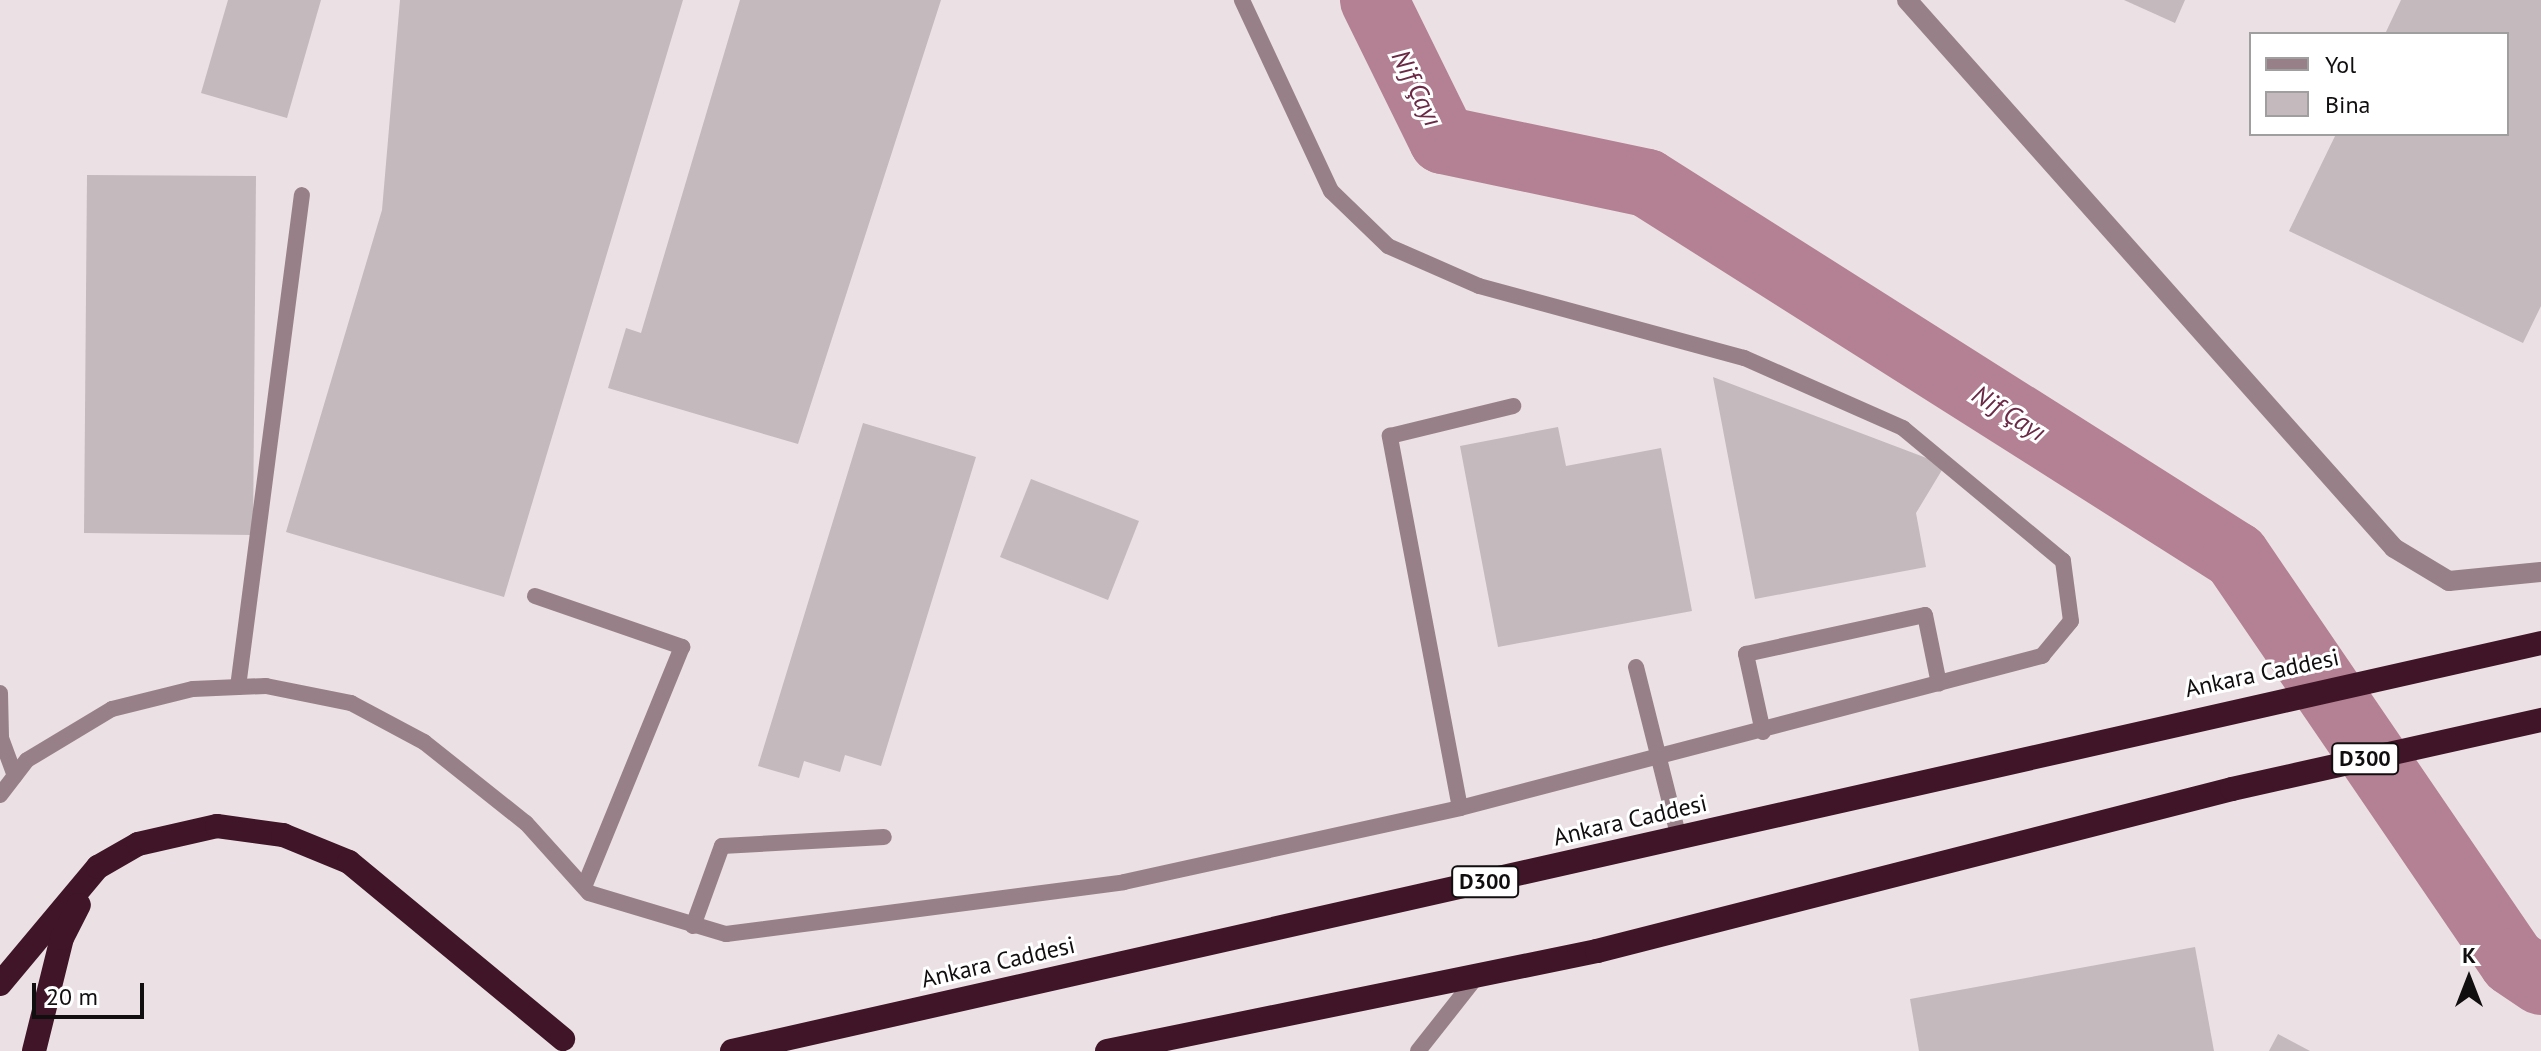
<!DOCTYPE html>
<html>
<head>
<meta charset="utf-8">
<style>
  body { margin:0 }
  #map { position:relative; width:2541px; height:1051px; overflow:hidden; background:#ebe0e4; font-family:"PT Sans",sans-serif }
  div>[style] { position:absolute }
  [style*='--x'] { left:calc(var(--x)*1px); top:calc(var(--y)*1px); width:calc(var(--w)*1px); rotate:calc(var(--a)*1deg) }
  .river>* { height:68px; margin:-34px; padding:0 34px; transform-origin:34px; border-radius:34px; background:#b48093 }
  .building>* { inset:0; background:#c4b9bc }
  .lane>* { height:16px; margin:-8px; padding:0 8px; transform-origin:8px; border-radius:8px; background:#988088 }
  .street>* { height:20px; margin:-10px; padding:0 10px; transform-origin:10px; border-radius:10px; background:#988088 }
  .highway>* { height:24px; margin:-12px; padding:0 12px; transform-origin:12px; border-radius:12px; background:#3f1527 }
  span { translate:-50% -50%; white-space:nowrap; text-align:center; line-height:1.15; -webkit-text-stroke:6px #fff; paint-order:stroke }
  .shield-label span { padding:2px 6px; background:#fff; border:2px solid; border-radius:6px; -webkit-text-stroke-width:0 }
  .shield-label { font-size:22px; color:#110e0f; font-weight:700 }
  .street-label { font-size:24px; color:#110e0f }
  .water-label { font-size:26px; color:#6b2945; font-style:italic }
  .legend { position:absolute; left:2249px; top:32px; width:260px; height:104px; box-sizing:border-box; background:#fff; border:2px solid #a09f9f; margin:0; padding:10px 14px; list-style:none; font-size:24px; color:#110e0f }
  .legend li { display:flex; align-items:center; gap:16px; height:40px }
  .legend b { width:40px; border:2px solid #a09f9f }
  .north { position:absolute; left:2429px; top:939px; width:80px; height:80px; -webkit-text-stroke:6px #fff; paint-order:stroke; rotate:0deg; font-size:22px; font-weight:700; line-height:32px; text-align:center; color:#110e0f }
  .north::after { content:''; display:block; margin:auto; width:28px; height:36px; background:#110e0f; clip-path:polygon(50% 0,100% 100%,50% 72%,0 100%) }
  .scale { position:absolute; left:32px; top:983px; width:112px; height:36px; box-sizing:border-box; border:4px solid #110e0f; border-top:0; padding-left:10px; font-size:24px; line-height:28px; white-space:nowrap; color:#110e0f; -webkit-text-stroke:6px #fff; paint-order:stroke }
</style>
</head>
<body>
<div id="map">
  <div class="river">
    <div style="--x:1374;--y:0;--w:156;--a:63.8"></div>
    <div style="--x:1443;--y:140;--w:208;--a:11.9"></div>
    <div style="--x:1647;--y:183;--w:697;--a:32.35"></div>
    <div style="--x:2236;--y:556;--w:491;--a:55.7"></div>
    <div style="--x:2513;--y:962;--w:34;--a:34"></div>
  </div>
  <div class="building">
    <div style="clip-path:polygon(228px 0,321px 0,287px 118px,201px 93px)"></div>
    <div style="clip-path:polygon(400px 0,683px 0,504px 597px,286px 532px,382px 210px)"></div>
    <div style="clip-path:polygon(740px 0,941px 0,798px 444px,608px 388px,626px 328px,641px 333px)"></div>
    <div style="clip-path:polygon(2124px 0,2185px 0,2175px 23px)"></div>
    <div style="clip-path:polygon(2401px 0,2541px 0,2541px 306px,2523px 343px,2289px 231px,2336px 134px,2507px 134px,2507px 34px,2385px 34px)"></div>
    <div style="clip-path:polygon(87px 175px,256px 176px,253px 535px,84px 533px)"></div>
    <div style="clip-path:polygon(1713px 377px,1945px 465px,1916px 513px,1926px 567px,1755px 599px)"></div>
    <div style="clip-path:polygon(863px 423px,976px 457px,881px 766px,845px 755px,840px 772px,804px 761px,799px 778px,758px 766px)"></div>
    <div style="clip-path:polygon(1558px 427px,1566px 466px,1661px 448px,1692px 611px,1498px 647px,1460px 446px)"></div>
    <div style="clip-path:polygon(1031px 479px,1139px 521px,1108px 600px,1000px 557px)"></div>
    <div style="clip-path:polygon(2195px 947px,2214px 1051px,1919px 1051px,1910px 999px)"></div>
    <div style="clip-path:polygon(2278px 1034px,2310px 1051px,2269px 1051px)"></div>
  </div>
  <div class="lane">
    <div style="--x:535;--y:596;--w:156;--a:19.1"></div>
    <div style="--x:682;--y:647;--w:259;--a:112.2"></div>
    <div style="--x:1636;--y:667;--w:176;--a:75.9"></div>
    <div style="--x:238;--y:687;--w:496;--a:-82.6"></div>
    <div style="--x:0;--y:693;--w:45;--a:88.7"></div>
    <div style="--x:1;--y:738;--w:40;--a:69.8"></div>
    <div style="--x:1763;--y:732;--w:80;--a:-102.3"></div>
    <div style="--x:1746;--y:654;--w:183;--a:-12.3"></div>
    <div style="--x:1925;--y:615;--w:70;--a:78.5"></div>
    <div style="--x:0;--y:795;--w:44;--a:-52.4"></div>
    <div style="--x:27;--y:760;--w:99;--a:-31"></div>
    <div style="--x:112;--y:709;--w:83;--a:-13.9"></div>
    <div style="--x:193;--y:689;--w:73;--a:-2.4"></div>
    <div style="--x:266;--y:686;--w:87;--a:11.3"></div>
    <div style="--x:351;--y:703;--w:83;--a:28.1"></div>
    <div style="--x:424;--y:742;--w:130;--a:38.5"></div>
    <div style="--x:526;--y:823;--w:94;--a:48"></div>
    <div style="--x:589;--y:893;--w:143;--a:16.7"></div>
    <div style="--x:726;--y:934;--w:401;--a:-7.4"></div>
    <div style="--x:1124;--y:882;--w:344;--a:-12.4"></div>
    <div style="--x:1460;--y:808;--w:602;--a:-14.64"></div>
    <div style="--x:2042;--y:656;--w:45;--a:-50.4"></div>
    <div style="--x:2071;--y:621;--w:61;--a:-97.6"></div>
    <div style="--x:2063;--y:561;--w:208;--a:-140.3"></div>
    <div style="--x:1903;--y:428;--w:174;--a:-156.2"></div>
    <div style="--x:1744;--y:358;--w:275;--a:-164.8"></div>
    <div style="--x:1479;--y:286;--w:99;--a:-156.3"></div>
    <div style="--x:1388;--y:246;--w:79;--a:-136"></div>
    <div style="--x:1331;--y:191;--w:211;--a:-115"></div>
    <div style="--x:1460;--y:808;--w:379;--a:-100.7"></div>
    <div style="--x:1390;--y:436;--w:127;--a:-13.7"></div>
    <div style="--x:693;--y:926;--w:85;--a:-70.1"></div>
    <div style="--x:722;--y:846;--w:162;--a:-3.2"></div>
    <div style="--x:1418;--y:1051;--w:97;--a:-51.7"></div>
  </div>
  <div class="street">
    <div style="--x:1907;--y:0;--w:733;--a:48.37"></div>
    <div style="--x:2394;--y:548;--w:64;--a:31"></div>
    <div style="--x:2449;--y:581;--w:92;--a:-5.6"></div>
  </div>
  <div class="highway">
    <div style="--x:0;--y:984;--w:153;--a:-50.1"></div>
    <div style="--x:98;--y:867;--w:46;--a:-29.9"></div>
    <div style="--x:138;--y:844;--w:81;--a:-12.8"></div>
    <div style="--x:217;--y:826;--w:67;--a:7.8"></div>
    <div style="--x:283;--y:835;--w:71;--a:22.2"></div>
    <div style="--x:349;--y:862;--w:278;--a:39.6"></div>
    <div style="--x:34;--y:1051;--w:116;--a:-76.1"></div>
    <div style="--x:62;--y:938;--w:37;--a:-63"></div>
    <div style="--x:732;--y:1051;--w:1854;--a:-12.71"></div>
    <div style="--x:1107;--y:1051;--w:500;--a:-11.53"></div>
    <div style="--x:1597;--y:951;--w:655;--a:-14.31"></div>
    <div style="--x:2232;--y:789;--w:317;--a:-12.6"></div>
  </div>
  <div class="shield-label">
    <span style="left:2365px;top:759px">D300</span>
    <span style="left:1485px;top:882px">D300</span>
  </div>
  <div class="street-label">
    <span style="left:2262px;top:673px;rotate:-12deg">Ankara Caddesi</span>
    <span style="left:1630px;top:820px;rotate:-13deg">Ankara Caddesi</span>
    <span style="left:998px;top:962px;rotate:-13deg">Ankara Caddesi</span>
  </div>
  <div class="water-label">
    <span style="left:1417px;top:88px;rotate:64deg">Nif Çayı</span>
    <span style="left:2009px;top:413px;rotate:32deg">Nif Çayı</span>
  </div>
  <ul class="legend">
  <li><b style="height:10px;background:#988088"></b>Yol</li>
  <li><b style="height:22px;background:#c4b9bc"></b>Bina</li>
  </ul>
  <div class="north">K</div>
  <div class="scale">20 m</div>
</div>
</body>
</html>
